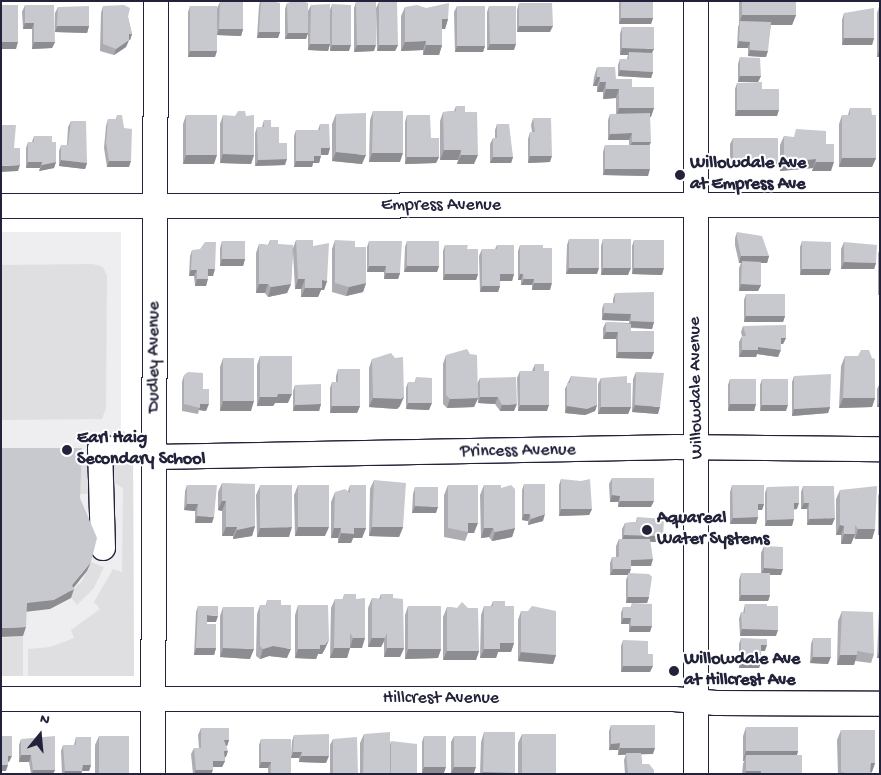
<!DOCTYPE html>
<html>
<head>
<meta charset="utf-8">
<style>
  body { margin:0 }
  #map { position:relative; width:881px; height:775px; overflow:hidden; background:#fff; font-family:"Gochi Hand",sans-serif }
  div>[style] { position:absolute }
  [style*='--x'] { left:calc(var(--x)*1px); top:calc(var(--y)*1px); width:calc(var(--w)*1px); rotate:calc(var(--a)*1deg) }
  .built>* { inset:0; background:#eeeef1 }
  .green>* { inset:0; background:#dfdfe2 }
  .roads { filter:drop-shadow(1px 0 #22223b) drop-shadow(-1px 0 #22223b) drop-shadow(0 1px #22223b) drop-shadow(0 -1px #22223b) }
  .minor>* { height:24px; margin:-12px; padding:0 12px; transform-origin:12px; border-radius:12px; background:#fff }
  .wall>* { inset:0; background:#acacb2 }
  .shaded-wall>* { inset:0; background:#8c8c91 }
  .building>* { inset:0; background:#c8c8cf }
  .dots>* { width:14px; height:14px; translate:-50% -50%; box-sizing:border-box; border:2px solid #fff; border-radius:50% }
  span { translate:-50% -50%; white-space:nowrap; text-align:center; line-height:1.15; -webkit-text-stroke:4px #fff; paint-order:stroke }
  .poi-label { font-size:18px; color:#22223b; font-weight:700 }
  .left { translate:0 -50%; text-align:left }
  .street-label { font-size:18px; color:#22223b }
  .frame { position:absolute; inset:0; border:2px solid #22223b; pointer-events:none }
  .north { position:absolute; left:15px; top:710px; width:50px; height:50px; -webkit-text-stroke:4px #fff; paint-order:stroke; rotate:17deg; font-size:14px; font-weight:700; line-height:20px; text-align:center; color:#22223b }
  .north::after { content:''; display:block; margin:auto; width:18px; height:22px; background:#22223b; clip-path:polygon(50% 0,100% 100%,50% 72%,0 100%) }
</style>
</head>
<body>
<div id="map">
  <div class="built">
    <div style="clip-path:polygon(1px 232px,121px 232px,121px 430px,133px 435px,134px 676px,1px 676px)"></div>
  </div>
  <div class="green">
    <div style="clip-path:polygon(93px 264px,103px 267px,107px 276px,106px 408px,102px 419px,1px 420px,1px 265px)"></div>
    <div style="clip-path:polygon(78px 457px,94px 457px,95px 494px,78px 494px)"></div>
    <div style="clip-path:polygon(133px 458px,134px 676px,28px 676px,28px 649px,50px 647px,74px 638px,71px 630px,100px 609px,94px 602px,113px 569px,122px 572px,123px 488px,113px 482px,111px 466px,118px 460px)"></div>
    <div style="clip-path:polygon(91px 562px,104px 567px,94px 588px,77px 605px,68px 594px,82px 581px)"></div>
    <div style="clip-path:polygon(23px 636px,23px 676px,1px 676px,1px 638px)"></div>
  </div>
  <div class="roads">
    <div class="minor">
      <div style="--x:1;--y:206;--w:879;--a:-0.07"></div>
      <div style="--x:155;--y:457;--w:520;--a:-1.1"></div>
      <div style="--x:675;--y:447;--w:205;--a:0.6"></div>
      <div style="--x:103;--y:548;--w:99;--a:-91.7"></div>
      <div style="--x:100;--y:449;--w:55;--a:-1"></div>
      <div style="--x:1;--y:699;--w:673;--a:0"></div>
      <div style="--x:674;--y:699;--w:42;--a:5.4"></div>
      <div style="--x:716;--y:703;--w:164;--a:0.3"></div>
      <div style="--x:153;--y:774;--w:773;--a:-89.78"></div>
      <div style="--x:696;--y:774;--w:773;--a:-90"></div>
    </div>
  </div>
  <div class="wall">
    <div style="clip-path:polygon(260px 1px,271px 1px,280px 32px,278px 38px,257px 38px,259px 6px)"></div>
    <div style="clip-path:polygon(290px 1px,301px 1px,308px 33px,306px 39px,285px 39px,285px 9px,287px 3px,290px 3px)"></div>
    <div style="clip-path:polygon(620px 1px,653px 1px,653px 18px,651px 24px,619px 24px,619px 3px)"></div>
    <div style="clip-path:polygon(739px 1px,782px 1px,782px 2px,796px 15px,792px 25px,771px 25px,766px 57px,748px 56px,748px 48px,737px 48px,738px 27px,739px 24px)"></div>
    <div style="clip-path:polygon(220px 2px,243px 29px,241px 36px,217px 35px,215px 57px,188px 57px,188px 12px,190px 6px,217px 8px)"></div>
    <div style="clip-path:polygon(356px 2px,374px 51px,354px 52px,354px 8px)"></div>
    <div style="clip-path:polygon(379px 2px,398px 45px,395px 51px,377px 51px,376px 8px)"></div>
    <div style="clip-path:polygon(519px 3px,550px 32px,517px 32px,517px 10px)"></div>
    <div style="clip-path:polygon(332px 4px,349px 51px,330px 51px,330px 30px,330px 44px,328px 51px,308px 50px,308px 11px,311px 5px,330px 10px)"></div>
    <div style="clip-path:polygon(25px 5px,55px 42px,52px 48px,32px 49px,32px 29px,23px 29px,22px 12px)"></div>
    <div style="clip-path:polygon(103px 6px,128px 17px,132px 34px,130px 40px,129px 40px,126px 47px,114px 55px,100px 51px,101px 13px)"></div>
    <div style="clip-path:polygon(457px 6px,485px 46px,483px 52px,455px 52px,454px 12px)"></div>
    <div style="clip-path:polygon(489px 6px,514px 50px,487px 50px,487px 12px)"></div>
    <div style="clip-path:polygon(58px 7px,89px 26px,87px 33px,55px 32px,55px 13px)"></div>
    <div style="clip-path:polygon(405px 7px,448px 19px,445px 29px,442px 29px,442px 45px,439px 55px,423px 55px,423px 50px,401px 51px,401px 16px)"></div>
    <div style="clip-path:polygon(879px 7px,880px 57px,877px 57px,877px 13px)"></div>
    <div style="clip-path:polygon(844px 13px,874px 38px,872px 45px,842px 45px,842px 20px)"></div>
    <div style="clip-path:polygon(622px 27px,652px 53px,653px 72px,651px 78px,618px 76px,618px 65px,620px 59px,627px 59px,628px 55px,620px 55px,620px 34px)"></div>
    <div style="clip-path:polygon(740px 57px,761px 76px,758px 82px,738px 82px,738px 64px)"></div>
    <div style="clip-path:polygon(597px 67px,616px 79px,632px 87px,654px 108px,650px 117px,648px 176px,603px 175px,603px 152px,605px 145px,629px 145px,629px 140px,608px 140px,608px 120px,610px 114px,616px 114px,616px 98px,603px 99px,603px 92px,597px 92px,597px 86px,593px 86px,594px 77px)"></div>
    <div style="clip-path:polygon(737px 83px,762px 89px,777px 116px,735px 116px,735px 89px)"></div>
    <div style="clip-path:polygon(456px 106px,465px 112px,474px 164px,457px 164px,458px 160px,440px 160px,440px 121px,443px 112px,454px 111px)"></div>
    <div style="clip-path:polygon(850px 108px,876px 158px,872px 167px,839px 167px,839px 124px,842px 115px,848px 115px)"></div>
    <div style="clip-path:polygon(373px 111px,400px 162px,369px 162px,370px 120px)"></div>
    <div style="clip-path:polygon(336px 114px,362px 164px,332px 161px,332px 124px)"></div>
    <div style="clip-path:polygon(117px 115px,124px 128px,129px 167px,107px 167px,104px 148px,106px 126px,108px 119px,116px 119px)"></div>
    <div style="clip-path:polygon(186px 115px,214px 164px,183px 164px,183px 124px)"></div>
    <div style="clip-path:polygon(223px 115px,254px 155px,251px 164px,220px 163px,220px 124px)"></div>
    <div style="clip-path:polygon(407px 115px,431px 138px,439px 157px,436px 163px,405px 164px,405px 122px)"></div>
    <div style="clip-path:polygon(533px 118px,550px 162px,528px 163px,528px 139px,530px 132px,532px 132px,531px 125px)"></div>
    <div style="clip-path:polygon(264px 120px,271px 127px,279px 143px,285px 165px,255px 166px,255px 133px,257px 127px,262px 127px)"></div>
    <div style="clip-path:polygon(71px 121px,87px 163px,85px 169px,59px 166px,59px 151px,61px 145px,67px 145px,68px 127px)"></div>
    <div style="clip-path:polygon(880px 123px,880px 165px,879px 165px,879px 126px)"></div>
    <div style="clip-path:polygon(320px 124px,330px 148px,328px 155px,321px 155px,319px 163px,313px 163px,312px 167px,294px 167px,294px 136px,296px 130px,318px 130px)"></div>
    <div style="clip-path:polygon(497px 124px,513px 157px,511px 163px,490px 163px,490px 144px,493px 138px,495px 138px,495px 130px)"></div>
    <div style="clip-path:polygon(34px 136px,52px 142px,56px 162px,54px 168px,39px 171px,40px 168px,26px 168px,26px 148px,28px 142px,32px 142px)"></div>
    <div style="clip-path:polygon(784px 136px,826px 144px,831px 171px,812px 171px,813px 168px,780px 171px,780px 145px)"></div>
    <div style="clip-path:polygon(733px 138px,776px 168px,730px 168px,730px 144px)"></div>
    <div style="clip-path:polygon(737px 232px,769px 256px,767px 263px,761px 263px,761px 285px,758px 291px,739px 291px,739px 268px,741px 263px,739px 263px,735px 245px,735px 238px)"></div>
    <div style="clip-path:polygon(569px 239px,597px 274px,566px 274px,567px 245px)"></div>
    <div style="clip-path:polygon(603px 239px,628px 275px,601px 275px,601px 246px)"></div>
    <div style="clip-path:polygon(270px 240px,278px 244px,293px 248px,296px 240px,313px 246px,327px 281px,324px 290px,321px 290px,318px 297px,301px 297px,301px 289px,295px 289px,293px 252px,291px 284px,287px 293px,268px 297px,265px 293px,256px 293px,256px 253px,259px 244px,268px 245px)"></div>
    <div style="clip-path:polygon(335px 240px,355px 247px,366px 283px,363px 292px,346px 296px,332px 292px,332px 249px)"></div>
    <div style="clip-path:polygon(634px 240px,662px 275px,632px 274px,632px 246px)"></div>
    <div style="clip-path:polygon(222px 241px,245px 259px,243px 266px,220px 266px,220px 248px)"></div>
    <div style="clip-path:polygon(369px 241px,400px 273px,398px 279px,384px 279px,384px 272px,367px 272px,367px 247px)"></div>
    <div style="clip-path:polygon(407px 241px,439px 266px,437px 272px,404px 272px,405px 247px)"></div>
    <div style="clip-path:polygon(802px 241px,829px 275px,800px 275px,800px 247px)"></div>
    <div style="clip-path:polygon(844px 242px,876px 263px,874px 269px,841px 269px,841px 249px)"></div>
    <div style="clip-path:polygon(445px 245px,467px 249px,478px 274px,476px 280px,443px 280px,443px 251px)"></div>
    <div style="clip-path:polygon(497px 245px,514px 274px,512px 281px,500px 281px,500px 286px,498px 292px,480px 292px,479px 256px,482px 249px,495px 249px)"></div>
    <div style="clip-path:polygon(520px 245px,543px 248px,550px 290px,532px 290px,532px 285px,521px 285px,521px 280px,518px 280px,518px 251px)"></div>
    <div style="clip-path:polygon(192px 250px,213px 276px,208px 276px,206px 286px,195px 286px,194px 276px,189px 276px,190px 256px)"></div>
    <div style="clip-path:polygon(880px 250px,880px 295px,878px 295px,878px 253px)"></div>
    <div style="clip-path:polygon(615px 293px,654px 322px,652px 329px,631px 328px,631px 331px,654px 352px,651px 359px,616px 358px,616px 339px,603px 339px,603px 328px,606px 322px,629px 323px,629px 321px,602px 320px,602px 309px,604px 303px,613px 303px,613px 299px)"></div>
    <div style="clip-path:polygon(746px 294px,785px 316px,783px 322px,744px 322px,744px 300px)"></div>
    <div style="clip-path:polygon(743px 326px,786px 338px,783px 344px,781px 344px,778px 357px,757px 354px,756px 357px,739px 357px,739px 342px,742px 336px,741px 332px)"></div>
    <div style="clip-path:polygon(446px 355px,478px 398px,474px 407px,447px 408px,443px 404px,443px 364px)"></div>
    <div style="clip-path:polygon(260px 356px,288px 403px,275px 403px,273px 406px,257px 406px,257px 365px)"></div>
    <div style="clip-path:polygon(845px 356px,875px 398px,872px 407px,839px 408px,841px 366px)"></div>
    <div style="clip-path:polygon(223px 358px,251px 411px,220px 411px,220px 367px)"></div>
    <div style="clip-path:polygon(372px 359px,400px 406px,397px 409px,369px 407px,369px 368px)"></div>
    <div style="clip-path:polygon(535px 364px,544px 371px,547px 411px,518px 411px,517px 378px,520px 371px,532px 371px)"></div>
    <div style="clip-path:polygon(338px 369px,360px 406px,357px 413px,330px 413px,330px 388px,332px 382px,336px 382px,336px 376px)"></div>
    <div style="clip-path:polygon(636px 372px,658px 414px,632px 412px,633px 379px)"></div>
    <div style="clip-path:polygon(184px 375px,203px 389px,206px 411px,199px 410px,198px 414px,182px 411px,182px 382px)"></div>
    <div style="clip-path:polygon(571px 376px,597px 405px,595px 411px,585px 415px,565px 413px,565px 389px)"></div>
    <div style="clip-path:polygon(794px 376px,830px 407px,828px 413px,792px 416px,792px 382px)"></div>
    <div style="clip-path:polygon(416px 377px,429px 410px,406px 409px,406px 388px,408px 382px,415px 382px)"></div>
    <div style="clip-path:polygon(480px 378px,514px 411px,500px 411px,495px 404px,478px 403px,477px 384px)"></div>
    <div style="clip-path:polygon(601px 378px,627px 383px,631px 407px,628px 414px,598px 414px,598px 384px)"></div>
    <div style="clip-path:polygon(730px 379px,756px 404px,754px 411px,728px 411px,728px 385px)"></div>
    <div style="clip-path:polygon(762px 379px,786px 411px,760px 411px,760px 385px)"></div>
    <div style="clip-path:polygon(880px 383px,880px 407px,877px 407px,877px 389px)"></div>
    <div style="clip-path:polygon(295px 385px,321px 404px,319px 411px,293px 411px,293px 391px)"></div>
    <div style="clip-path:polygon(612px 478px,651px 507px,618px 507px,618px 502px,610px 502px,609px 484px)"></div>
    <div style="clip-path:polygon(561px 479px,592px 509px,589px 515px,559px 516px,559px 485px)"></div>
    <div style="clip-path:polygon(374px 480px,403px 527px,399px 537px,369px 536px,370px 489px)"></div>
    <div style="clip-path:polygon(222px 483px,255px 526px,252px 536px,233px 539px,233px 536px,222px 536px,222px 511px,218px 510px,218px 492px)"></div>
    <div style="clip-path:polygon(524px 484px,543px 521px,528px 525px,528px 521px,522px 520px,522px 490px)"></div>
    <div style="clip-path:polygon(187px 485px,212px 523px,195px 523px,195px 511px,184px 510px,185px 491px)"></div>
    <div style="clip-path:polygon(298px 485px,325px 536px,295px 536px,294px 495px)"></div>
    <div style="clip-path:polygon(350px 485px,366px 528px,362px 538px,353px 538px,351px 543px,338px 543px,338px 538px,331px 538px,331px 502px,335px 492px,348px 491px)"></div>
    <div style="clip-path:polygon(448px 485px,474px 533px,468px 533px,465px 541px,444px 537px,444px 495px)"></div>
    <div style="clip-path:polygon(484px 485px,501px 488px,515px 528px,512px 537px,492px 541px,489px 537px,481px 538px,480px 495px)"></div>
    <div style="clip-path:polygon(732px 485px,764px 504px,762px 510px,758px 510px,758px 517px,756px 524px,730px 524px,730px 492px)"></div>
    <div style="clip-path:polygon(260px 486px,289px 537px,257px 537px,256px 495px)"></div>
    <div style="clip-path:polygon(803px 486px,832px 525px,807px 525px,807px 509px,801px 509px,801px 492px)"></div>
    <div style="clip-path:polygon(415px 487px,436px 513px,412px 513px,413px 494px)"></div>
    <div style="clip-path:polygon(767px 487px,797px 509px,794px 509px,792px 526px,765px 526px,765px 493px)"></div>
    <div style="clip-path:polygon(840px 490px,875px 529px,872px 539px,855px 539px,854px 537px,851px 544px,841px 544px,841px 535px,836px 535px,836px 499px)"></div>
    <div style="clip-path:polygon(880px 491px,880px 535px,878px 535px,878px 496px)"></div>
    <div style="clip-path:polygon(637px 517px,663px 536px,661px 542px,650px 542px,651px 566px,631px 566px,629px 573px,649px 597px,647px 603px,626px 603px,626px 580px,628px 575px,610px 575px,610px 563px,612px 557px,616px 557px,616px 546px,619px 539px,622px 539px,622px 529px,625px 523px,636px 522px)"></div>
    <div style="clip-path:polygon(764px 546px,781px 575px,770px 575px,770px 595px,768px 601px,739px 601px,739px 580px,741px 573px,761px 573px,761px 553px)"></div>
    <div style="clip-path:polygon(344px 594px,356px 599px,362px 648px,350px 648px,347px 658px,330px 658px,331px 608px,335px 599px,343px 599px)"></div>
    <div style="clip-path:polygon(381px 594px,393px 598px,404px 648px,400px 657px,384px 657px,384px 642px,381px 647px,368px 647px,368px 608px,372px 598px,379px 599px)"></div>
    <div style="clip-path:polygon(267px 600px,281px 605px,287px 658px,269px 656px,260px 659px,256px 656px,257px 614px,260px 605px,266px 605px)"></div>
    <div style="clip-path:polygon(493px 601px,505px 606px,514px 643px,511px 652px,498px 652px,496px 658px,480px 658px,481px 615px,484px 606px,491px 606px)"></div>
    <div style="clip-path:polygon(632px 603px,650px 632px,629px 632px,629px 624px,621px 624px,621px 613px,623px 607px,631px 607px)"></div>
    <div style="clip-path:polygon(745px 604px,767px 606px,776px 636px,740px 636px,739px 619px,741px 612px,743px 613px)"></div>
    <div style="clip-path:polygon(298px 605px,325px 649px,322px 654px,318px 654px,316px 659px,295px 658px,295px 615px)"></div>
    <div style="clip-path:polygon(198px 606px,216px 622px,207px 622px,207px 624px,216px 648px,214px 655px,194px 655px,196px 612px)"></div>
    <div style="clip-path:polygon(408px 606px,441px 649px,438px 658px,405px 659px,405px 615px)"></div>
    <div style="clip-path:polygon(880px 606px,880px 658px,877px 658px,879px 609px)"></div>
    <div style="clip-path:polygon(223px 607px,250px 659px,220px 657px,220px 616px)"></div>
    <div style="clip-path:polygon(447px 607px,457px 608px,479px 651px,476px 660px,443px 660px,443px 617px)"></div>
    <div style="clip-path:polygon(521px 611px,556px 655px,553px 664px,518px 661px,518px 620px)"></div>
    <div style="clip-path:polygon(842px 611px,874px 654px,871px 663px,855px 661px,854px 665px,837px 665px,838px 621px)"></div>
    <div style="clip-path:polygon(741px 638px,765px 651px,761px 651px,761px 662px,759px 668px,739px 668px,739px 644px)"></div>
    <div style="clip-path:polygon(813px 638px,828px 664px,810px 663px,811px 644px)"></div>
    <div style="clip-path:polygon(623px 640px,648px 654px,650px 672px,621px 672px,621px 646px)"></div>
    <div style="clip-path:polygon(611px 725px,653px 754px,641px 754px,642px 764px,654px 774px,625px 774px,624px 760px,626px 754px,618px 755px,618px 750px,609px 750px,609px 731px)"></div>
    <div style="clip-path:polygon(746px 727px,798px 751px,797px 755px,802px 774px,742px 774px,743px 764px,744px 761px,743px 761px,743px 736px)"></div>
    <div style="clip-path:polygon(201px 728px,229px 740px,227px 746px,226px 746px,226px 757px,225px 757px,225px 761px,222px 767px,213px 767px,212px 773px,236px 774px,193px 774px,191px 754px,194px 748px,199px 748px,198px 735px)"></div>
    <div style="clip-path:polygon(841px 730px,875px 763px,871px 774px,838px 774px,837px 740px)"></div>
    <div style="clip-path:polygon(484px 732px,515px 773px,514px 774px,480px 774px,481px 742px)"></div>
    <div style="clip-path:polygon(364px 734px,390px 744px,391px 741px,417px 774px,360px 774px,360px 743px)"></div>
    <div style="clip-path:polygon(522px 734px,556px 774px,518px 774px,518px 743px)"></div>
    <div style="clip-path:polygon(294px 735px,326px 763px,299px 762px,299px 758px,291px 758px,292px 741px)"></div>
    <div style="clip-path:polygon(99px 736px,129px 774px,95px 774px,95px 745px)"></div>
    <div style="clip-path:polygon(424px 736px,444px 773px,422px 773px,422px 742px)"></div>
    <div style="clip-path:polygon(454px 736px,474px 773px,451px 773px,451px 742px)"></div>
    <div style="clip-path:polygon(76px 737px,91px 765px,89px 771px,82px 771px,81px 774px,62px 774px,61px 751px,63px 745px,74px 745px)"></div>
    <div style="clip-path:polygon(21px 739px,55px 770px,53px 774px,31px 774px,29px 762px,19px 762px,19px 745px)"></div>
    <div style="clip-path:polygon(261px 739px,291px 774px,268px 774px,268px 768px,259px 768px,259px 745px)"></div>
    <div style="clip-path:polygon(333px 739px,358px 774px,330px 774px,330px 745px)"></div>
  </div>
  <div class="shaded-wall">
    <div style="clip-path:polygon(742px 15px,796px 15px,792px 25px,740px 25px,740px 21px)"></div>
    <div style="clip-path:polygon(621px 18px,653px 18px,651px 24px,619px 24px)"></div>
    <div style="clip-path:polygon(442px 19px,448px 19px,445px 29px,439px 29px)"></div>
    <div style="clip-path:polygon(25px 23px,34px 23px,32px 29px,23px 29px)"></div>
    <div style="clip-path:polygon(57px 26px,89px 26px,87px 33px,55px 32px)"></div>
    <div style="clip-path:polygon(519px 26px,553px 26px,550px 32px,517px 32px)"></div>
    <div style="clip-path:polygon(219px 29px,243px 29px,241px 36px,217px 35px)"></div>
    <div style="clip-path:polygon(259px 32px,280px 32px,278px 38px,257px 38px)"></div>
    <div style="clip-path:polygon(288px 33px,308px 33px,306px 39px,285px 39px)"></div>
    <div style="clip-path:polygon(129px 34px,132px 34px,130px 40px,127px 40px)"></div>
    <div style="clip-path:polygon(844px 38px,874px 38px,872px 45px,842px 45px)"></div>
    <div style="clip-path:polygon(129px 40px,126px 47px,114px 55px,116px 49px)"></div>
    <div style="clip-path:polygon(426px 41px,423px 50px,401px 51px,405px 42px)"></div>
    <div style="clip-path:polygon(739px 41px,750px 42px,748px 48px,737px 48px)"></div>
    <div style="clip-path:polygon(1px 42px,18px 42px,16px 49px,1px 49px)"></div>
    <div style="clip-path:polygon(34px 42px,55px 42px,52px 48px,32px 49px)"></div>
    <div style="clip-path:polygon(310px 44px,330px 44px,328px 51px,308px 50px)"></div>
    <div style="clip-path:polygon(490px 44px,516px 44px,514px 50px,487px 50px)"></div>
    <div style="clip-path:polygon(332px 45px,351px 45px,349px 51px,330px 51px)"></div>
    <div style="clip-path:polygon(357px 45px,376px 45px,374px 51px,354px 52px)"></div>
    <div style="clip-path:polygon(379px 45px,398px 45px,395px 51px,377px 51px)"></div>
    <div style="clip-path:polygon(426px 45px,442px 45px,439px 55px,423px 55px)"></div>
    <div style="clip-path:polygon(457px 46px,485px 46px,483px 52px,455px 52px)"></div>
    <div style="clip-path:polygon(622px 48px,654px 49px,651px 55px,629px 52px,628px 55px,620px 55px)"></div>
    <div style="clip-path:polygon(750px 50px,768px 51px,766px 57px,748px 56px)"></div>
    <div style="clip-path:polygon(190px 51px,217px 51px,215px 57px,188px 57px)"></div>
    <div style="clip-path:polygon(879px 51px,880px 57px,877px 57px)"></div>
    <div style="clip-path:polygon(620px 70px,653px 72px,651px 78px,618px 76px)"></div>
    <div style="clip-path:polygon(740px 76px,761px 76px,758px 82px,738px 82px)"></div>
    <div style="clip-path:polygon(597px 77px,600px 77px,597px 86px,593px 86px)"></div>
    <div style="clip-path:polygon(600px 82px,606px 82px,603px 92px,597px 92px)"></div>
    <div style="clip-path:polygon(606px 89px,619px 89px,616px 98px,603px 99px)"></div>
    <div style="clip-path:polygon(619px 108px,654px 108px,651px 117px,616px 117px)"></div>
    <div style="clip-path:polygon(737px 110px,779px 110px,777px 116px,735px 116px)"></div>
    <div style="clip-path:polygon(632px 133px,629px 140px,608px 140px,610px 134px)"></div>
    <div style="clip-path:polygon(632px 142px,651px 142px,648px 148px,630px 148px)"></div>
    <div style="clip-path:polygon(321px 148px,330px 148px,328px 155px,319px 155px)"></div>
    <div style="clip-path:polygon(444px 150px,461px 150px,458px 160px,440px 160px)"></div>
    <div style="clip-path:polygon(336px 152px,366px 155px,362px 164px,332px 161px)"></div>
    <div style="clip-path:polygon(372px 153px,403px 153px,400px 162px,369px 162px)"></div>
    <div style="clip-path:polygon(223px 154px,254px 155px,251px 164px,220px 163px)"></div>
    <div style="clip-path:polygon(186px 155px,217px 155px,214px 164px,183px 164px)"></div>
    <div style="clip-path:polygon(461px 155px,478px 155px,474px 164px,457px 164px)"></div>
    <div style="clip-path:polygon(314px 156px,321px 156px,319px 163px,313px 163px,312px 167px,294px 167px,296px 161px)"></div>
    <div style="clip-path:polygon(530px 156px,552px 156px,550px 162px,528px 163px)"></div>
    <div style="clip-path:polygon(407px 157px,439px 157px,436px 163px,405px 164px)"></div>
    <div style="clip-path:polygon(493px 157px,513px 157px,511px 163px,490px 163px)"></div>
    <div style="clip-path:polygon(842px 158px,876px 158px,872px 167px,839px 167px)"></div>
    <div style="clip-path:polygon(287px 159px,285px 165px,255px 166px,258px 160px)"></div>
    <div style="clip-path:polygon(816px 159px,813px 168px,780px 171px,784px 162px)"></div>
    <div style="clip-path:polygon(61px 160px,87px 163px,85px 169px,59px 166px)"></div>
    <div style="clip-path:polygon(109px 161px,131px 161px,129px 167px,107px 167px)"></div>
    <div style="clip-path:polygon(28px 162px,42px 162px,40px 168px,26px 168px)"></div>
    <div style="clip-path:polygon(56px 162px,54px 168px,39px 171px,42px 165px)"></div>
    <div style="clip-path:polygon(733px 162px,778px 162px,776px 168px,730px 168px)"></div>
    <div style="clip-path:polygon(816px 162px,834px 162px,831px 171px,812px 171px)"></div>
    <div style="clip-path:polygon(20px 165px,18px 171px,1px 172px,1px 166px)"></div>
    <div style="clip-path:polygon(605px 169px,650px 169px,648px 176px,603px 175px)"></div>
    <div style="clip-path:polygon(741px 256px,769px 256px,767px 263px,739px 263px)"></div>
    <div style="clip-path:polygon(222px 259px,245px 259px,243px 266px,220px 266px)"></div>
    <div style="clip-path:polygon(844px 262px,876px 263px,874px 269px,841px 269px)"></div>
    <div style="clip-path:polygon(369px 266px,386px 266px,384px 272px,367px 272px)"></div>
    <div style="clip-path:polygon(407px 266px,439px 266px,437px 272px,404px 272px)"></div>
    <div style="clip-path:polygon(569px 268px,599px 268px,597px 274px,566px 274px)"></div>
    <div style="clip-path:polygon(603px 268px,631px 268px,628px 275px,601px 275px)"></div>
    <div style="clip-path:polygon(634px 268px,664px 268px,662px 275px,632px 274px)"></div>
    <div style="clip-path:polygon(208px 269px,215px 269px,213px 276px,206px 276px)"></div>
    <div style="clip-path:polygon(802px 269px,831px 269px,829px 275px,800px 275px)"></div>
    <div style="clip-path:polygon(191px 270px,197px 270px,194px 276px,189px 276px)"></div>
    <div style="clip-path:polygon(386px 273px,400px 273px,398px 279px,384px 279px)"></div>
    <div style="clip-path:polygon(445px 274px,478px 274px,476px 280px,443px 280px)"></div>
    <div style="clip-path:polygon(500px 274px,514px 274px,512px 281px,498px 281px)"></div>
    <div style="clip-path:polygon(520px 274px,523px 274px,521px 280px,518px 280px)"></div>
    <div style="clip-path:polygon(197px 279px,208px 279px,206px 286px,195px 286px)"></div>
    <div style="clip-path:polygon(298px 279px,305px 279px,301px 289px,295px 289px)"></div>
    <div style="clip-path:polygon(524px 279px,534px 279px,532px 285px,521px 285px)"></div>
    <div style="clip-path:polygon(322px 280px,327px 281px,324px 290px,321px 290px,318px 297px,301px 297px,305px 288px)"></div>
    <div style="clip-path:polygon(366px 283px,363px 292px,346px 296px,349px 287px)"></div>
    <div style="clip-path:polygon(534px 283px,552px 283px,550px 290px,532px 290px)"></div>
    <div style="clip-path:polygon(259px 284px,268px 284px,265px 293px,256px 293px)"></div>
    <div style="clip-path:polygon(291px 284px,287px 293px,268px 297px,271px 287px)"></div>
    <div style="clip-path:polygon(741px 284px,761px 285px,758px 291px,739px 291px)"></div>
    <div style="clip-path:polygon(482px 286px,500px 286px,498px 292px,480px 292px)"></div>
    <div style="clip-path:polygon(604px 313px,631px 314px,629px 321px,602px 320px)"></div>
    <div style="clip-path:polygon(746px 316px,785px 316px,783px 322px,744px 322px)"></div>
    <div style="clip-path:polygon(631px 321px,654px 322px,652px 329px,629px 327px)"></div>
    <div style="clip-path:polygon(606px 332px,618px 332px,616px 339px,603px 339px)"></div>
    <div style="clip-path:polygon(781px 338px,786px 338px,783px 344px,778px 344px)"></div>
    <div style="clip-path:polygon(758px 347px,781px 350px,778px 357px,757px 354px,756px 357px,739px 357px,742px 350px)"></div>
    <div style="clip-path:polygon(618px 352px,654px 352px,651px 359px,616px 358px)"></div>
    <div style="clip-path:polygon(278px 394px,292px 394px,288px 403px,275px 403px,273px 406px,257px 406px,260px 397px)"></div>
    <div style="clip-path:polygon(404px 397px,400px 406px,397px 409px,369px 407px,373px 398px)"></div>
    <div style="clip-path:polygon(480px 397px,498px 397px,495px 404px,478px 403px)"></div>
    <div style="clip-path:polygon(478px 398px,474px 407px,447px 408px,450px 399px)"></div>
    <div style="clip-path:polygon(843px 398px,875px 398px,872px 407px,839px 408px)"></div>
    <div style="clip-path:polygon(223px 401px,254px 401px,251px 411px,220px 411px)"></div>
    <div style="clip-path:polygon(880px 401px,880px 407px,877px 407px)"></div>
    <div style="clip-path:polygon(408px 403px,432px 403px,429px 410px,406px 409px)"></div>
    <div style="clip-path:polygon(200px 404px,209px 404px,206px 411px,199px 410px)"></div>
    <div style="clip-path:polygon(321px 404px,319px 411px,293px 411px,295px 405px)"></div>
    <div style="clip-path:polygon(517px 404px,514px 411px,500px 411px,502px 405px)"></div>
    <div style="clip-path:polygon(730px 404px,756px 404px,754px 411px,728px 411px)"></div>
    <div style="clip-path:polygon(520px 405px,549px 405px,547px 411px,518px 411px)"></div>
    <div style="clip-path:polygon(597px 405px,595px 411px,585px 415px,565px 413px,567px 406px)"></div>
    <div style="clip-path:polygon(635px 405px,660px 407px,658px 414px,632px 412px)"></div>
    <div style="clip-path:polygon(762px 405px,788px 405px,786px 411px,760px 411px)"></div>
    <div style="clip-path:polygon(332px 406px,360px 406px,357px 413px,330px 413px)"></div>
    <div style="clip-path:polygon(601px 407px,631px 407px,628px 414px,598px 414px)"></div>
    <div style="clip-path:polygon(830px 407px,828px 413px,792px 416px,794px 409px)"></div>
    <div style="clip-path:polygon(612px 495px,620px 496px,618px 502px,610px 502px)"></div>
    <div style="clip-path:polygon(222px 501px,226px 501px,222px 511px,218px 510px)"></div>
    <div style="clip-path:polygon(620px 501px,654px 501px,651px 507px,618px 507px)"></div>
    <div style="clip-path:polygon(794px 503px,799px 503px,797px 509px,791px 510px)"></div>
    <div style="clip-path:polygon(804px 503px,809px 503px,807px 509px,801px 509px)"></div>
    <div style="clip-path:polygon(187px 504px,198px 504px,195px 511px,184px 510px)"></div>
    <div style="clip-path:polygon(758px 504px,764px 504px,762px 510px,756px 510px)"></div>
    <div style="clip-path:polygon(415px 506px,438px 507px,436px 513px,412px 513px)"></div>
    <div style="clip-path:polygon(561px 509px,592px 509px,589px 515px,559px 516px)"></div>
    <div style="clip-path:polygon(524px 514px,530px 514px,528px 521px,522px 520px)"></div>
    <div style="clip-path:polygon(545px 514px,543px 521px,528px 525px,531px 519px)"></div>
    <div style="clip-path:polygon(197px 516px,214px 517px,212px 523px,195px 523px)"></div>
    <div style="clip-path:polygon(758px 517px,756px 524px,730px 524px,733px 518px)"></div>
    <div style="clip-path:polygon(835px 518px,832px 525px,807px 525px,809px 519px)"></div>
    <div style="clip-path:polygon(794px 519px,792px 526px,765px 526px,767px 520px)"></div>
    <div style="clip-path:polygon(468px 523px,478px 523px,474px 533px,468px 533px)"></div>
    <div style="clip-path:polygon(840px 525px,844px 526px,841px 535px,836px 535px)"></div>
    <div style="clip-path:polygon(255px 526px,252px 536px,233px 539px,237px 530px)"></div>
    <div style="clip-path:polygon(226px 527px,237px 527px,233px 536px,222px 536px)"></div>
    <div style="clip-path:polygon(292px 527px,289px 537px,257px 537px,260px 528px)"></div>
    <div style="clip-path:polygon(298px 527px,329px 527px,325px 536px,295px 536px)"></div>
    <div style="clip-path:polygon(372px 527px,403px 527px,399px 537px,369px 536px)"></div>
    <div style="clip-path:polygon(334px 528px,341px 528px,338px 538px,331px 538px)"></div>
    <div style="clip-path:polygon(354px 528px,366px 528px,362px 538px,353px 538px,351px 543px,338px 543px,341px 533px)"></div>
    <div style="clip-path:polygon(484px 528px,493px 528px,489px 537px,481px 538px)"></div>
    <div style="clip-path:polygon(515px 528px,512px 537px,492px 541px,495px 532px)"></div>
    <div style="clip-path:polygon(858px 529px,875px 529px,872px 539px,855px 539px)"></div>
    <div style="clip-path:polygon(844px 534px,855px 534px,851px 544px,841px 544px)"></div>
    <div style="clip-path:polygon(624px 535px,663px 536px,661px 542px,622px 541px)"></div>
    <div style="clip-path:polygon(653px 559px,651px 566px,629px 566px,631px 560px)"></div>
    <div style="clip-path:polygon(91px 562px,87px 571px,71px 591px,74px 589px,71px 598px,50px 609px,24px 612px,27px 603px,72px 585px)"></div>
    <div style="clip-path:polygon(764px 568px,783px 569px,781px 575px,761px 575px)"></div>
    <div style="clip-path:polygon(613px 569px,631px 569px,629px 575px,628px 573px,628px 575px,610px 575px)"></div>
    <div style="clip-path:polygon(741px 595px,770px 595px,768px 601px,739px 601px)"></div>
    <div style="clip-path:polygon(628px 597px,649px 597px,647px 603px,626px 603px)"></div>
    <div style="clip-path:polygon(207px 615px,218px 616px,216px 622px,205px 622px)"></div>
    <div style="clip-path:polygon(623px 618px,631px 618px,629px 624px,621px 624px)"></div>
    <div style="clip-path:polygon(631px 626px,652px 626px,650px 632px,629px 632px)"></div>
    <div style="clip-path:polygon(26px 627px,23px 636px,1px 637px,1px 628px)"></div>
    <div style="clip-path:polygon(742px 629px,778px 630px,776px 636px,740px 636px)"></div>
    <div style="clip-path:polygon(387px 633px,381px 647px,368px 647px,372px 638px)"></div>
    <div style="clip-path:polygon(353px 638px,365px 638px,362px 648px,350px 648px)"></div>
    <div style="clip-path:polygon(329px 640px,325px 649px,322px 654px,318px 654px,316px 659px,295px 658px,298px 649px,320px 645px)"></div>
    <div style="clip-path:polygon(500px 643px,514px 643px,511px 652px,498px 652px,496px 658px,480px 658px,484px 649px)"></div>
    <div style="clip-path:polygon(761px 645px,767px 645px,765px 651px,759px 651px)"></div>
    <div style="clip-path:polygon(273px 646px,291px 649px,287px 658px,269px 656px,260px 659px,263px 649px)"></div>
    <div style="clip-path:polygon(196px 648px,216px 648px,214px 655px,194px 655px)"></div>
    <div style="clip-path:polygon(223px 648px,254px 649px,250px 659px,220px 657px)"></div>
    <div style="clip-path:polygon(334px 648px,350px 648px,347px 658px,330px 658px)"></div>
    <div style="clip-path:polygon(387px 648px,404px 648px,400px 657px,384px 657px)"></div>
    <div style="clip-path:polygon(408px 649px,441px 649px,438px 658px,405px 659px)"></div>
    <div style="clip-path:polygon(880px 650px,880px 658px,877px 658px)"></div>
    <div style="clip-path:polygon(447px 651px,479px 651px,476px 660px,443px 660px)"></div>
    <div style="clip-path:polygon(521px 652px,556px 655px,553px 664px,518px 661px)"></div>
    <div style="clip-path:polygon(840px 655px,857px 655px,854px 665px,837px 665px)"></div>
    <div style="clip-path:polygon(813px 657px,831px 657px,828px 664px,810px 663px)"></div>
    <div style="clip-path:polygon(741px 662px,761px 662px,759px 668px,739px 668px)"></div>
    <div style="clip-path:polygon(623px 666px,653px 666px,650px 672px,621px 672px)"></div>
    <div style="clip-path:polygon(224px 740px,229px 740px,227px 746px,222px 746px)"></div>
    <div style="clip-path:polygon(620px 743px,618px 750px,609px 750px,611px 744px)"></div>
    <div style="clip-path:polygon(620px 748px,655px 748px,653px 754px,618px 755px)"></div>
    <div style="clip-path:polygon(224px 751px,228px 751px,226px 757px,222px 757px)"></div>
    <div style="clip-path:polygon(746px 751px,798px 751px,795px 761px,746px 755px,744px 761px,743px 761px)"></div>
    <div style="clip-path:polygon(293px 752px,302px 752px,299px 758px,291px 758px)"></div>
    <div style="clip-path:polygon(21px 755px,31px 755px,29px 762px,19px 762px)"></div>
    <div style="clip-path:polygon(8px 756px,12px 756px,9px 762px,6px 762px)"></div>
    <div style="clip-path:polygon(301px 756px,329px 756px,326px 763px,299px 762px)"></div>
    <div style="clip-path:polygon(213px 761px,225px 761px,222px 767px,210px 767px)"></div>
    <div style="clip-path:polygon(261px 762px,271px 762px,268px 768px,259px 768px)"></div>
    <div style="clip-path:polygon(871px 763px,875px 763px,872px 772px,868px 772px)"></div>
    <div style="clip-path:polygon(2px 765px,8px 765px,6px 771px,1px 771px)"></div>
    <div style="clip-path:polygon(83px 765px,91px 765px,89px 771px,82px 771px,81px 774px,64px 774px,65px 771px)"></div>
    <div style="clip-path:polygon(424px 767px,446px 767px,444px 773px,422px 773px)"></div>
    <div style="clip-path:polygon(454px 767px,476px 767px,474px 773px,451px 773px)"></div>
    <div style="clip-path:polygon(33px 770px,55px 770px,53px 774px,32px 774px)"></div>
    <div style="clip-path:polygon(196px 770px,213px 770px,211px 774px,194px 774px)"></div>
    <div style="clip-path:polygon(746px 771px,761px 771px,760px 774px,745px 774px)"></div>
    <div style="clip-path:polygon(483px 772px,515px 773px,514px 774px,483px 774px)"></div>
  </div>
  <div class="building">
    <div style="clip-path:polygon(261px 1px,271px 1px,280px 3px,280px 32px,259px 32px)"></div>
    <div style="clip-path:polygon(291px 1px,301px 1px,308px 3px,308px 33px,288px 33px,287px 3px,291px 2px)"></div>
    <div style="clip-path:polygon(397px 1px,398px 45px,379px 45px,379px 2px)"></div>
    <div style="clip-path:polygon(621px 1px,653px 1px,653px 18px,621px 18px)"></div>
    <div style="clip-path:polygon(742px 1px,782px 1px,782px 2px,796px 2px,796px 15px,742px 15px)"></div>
    <div style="clip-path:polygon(220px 2px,243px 2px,243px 29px,219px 29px)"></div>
    <div style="clip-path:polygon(356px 2px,376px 2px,376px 45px,357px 45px)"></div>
    <div style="clip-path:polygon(449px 3px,448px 19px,442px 19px,442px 45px,426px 45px,426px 41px,405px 42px,405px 7px,417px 5px,426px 8px)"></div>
    <div style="clip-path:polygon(519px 3px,552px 3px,553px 26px,519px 26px)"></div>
    <div style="clip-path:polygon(330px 4px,330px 44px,310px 44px,311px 5px)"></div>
    <div style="clip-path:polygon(332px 4px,351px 5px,351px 45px,332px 45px)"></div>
    <div style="clip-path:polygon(1px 5px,18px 5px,18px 42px,1px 42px)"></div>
    <div style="clip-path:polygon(25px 5px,54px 5px,55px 42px,34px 42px,34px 23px,25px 23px)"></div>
    <div style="clip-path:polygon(124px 5px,130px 8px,128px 17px,132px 34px,129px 34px,129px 40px,116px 49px,103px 44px,103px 6px)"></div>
    <div style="clip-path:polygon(89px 6px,89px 26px,57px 26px,58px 7px)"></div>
    <div style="clip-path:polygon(190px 6px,217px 6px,217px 51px,190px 51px)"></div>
    <div style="clip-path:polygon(457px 6px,485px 6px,485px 46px,457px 46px)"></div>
    <div style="clip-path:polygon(489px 6px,516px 6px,516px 44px,490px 44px)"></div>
    <div style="clip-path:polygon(879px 7px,880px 7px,880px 51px,879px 51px)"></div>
    <div style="clip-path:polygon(874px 8px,874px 38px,844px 38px,844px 13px)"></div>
    <div style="clip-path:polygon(740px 21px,771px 22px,768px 51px,750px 50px,750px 42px,739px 41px)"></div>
    <div style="clip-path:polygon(622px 27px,654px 27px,654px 49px,622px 48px)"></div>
    <div style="clip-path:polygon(629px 52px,653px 53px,653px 72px,620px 70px,620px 59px,629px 59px)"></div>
    <div style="clip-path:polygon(740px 57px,760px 58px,761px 76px,740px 76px)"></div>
    <div style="clip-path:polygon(597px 67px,615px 67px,616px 79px,632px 79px,632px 87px,654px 87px,654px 108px,619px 108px,619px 89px,606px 89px,606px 82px,600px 82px,600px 77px,597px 77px)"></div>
    <div style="clip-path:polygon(762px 82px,762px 89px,779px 89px,779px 110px,737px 110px,737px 83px)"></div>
    <div style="clip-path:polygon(456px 106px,465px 106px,465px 112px,477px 112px,478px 155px,461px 155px,461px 150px,444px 150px,443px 112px,456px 111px)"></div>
    <div style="clip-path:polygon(850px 108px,871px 108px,872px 115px,876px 115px,876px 158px,842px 158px,842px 115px,850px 115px)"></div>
    <div style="clip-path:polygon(238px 111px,245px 111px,246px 116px,254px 115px,254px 155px,223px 154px,223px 115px,235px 116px)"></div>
    <div style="clip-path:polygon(373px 111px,403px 111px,403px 153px,372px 153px)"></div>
    <div style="clip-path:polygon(366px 113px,366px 155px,336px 152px,336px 114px)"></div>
    <div style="clip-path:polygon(650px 113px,651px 142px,632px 142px,632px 133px,610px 134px,610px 114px)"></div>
    <div style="clip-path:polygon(117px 115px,122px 115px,124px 128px,132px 129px,131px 161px,109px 161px,106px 142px,108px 119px,117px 119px)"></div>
    <div style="clip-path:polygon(186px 115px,217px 115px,217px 155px,186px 155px)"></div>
    <div style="clip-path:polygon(407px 115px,430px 115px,431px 138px,439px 138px,439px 157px,407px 157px)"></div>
    <div style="clip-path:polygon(533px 118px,551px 118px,552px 156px,530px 156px,530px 132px,535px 132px)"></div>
    <div style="clip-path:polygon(264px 120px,271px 120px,271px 127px,279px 127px,279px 143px,287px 143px,287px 159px,258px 160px,257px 127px,264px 127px)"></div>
    <div style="clip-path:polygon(71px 121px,86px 121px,87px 163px,61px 160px,61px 145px,68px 145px)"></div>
    <div style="clip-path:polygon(320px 124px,329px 124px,330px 148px,321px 148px,321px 156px,314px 156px,314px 161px,296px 161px,296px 130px,320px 130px)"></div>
    <div style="clip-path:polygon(497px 124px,509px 124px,513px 157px,493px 157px,493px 138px,497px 138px)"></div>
    <div style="clip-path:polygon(1px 125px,16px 125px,14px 148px,20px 148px,20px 165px,1px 166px)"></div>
    <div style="clip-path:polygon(796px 129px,826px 131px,826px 144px,834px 144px,834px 162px,816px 162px,816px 159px,784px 162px,784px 136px,794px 137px)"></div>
    <div style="clip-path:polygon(34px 136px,52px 136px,52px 142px,56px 142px,56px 162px,42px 165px,42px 162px,28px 162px,28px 142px,34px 142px)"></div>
    <div style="clip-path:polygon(733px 138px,778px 138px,778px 162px,733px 162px)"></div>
    <div style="clip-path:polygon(605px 145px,650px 145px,650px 169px,605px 169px)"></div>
    <div style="clip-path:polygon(737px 232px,762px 236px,769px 256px,741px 256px,737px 238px)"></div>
    <div style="clip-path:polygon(569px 239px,599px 239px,599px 268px,569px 268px)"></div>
    <div style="clip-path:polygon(603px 239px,631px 239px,631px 268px,603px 268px)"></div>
    <div style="clip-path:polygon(270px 240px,278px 240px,278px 244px,293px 245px,291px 284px,271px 287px,268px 284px,259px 284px,259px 244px,269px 245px)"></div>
    <div style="clip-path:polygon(296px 240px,313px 240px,313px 246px,329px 243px,327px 281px,322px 280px,322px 288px,305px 288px,305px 279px,298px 279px)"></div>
    <div style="clip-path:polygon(335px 240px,355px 241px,355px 247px,366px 247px,366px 283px,349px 287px,335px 283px)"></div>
    <div style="clip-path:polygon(634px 240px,664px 240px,664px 268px,634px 268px)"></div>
    <div style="clip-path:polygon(222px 241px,245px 241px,245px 259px,222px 259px)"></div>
    <div style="clip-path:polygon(369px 241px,402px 241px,400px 273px,386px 273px,386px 266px,369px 266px)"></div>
    <div style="clip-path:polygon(407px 241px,439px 241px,439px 266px,407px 266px)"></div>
    <div style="clip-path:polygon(802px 241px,831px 242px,831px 269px,802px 269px)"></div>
    <div style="clip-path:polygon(205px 242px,216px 242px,215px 269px,208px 269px,208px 279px,197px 279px,197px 270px,191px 270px,192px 250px,200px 249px)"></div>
    <div style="clip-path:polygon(844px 242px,877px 245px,876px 263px,844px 262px)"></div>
    <div style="clip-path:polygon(445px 245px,468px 245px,467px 249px,478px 249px,478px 274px,445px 274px)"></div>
    <div style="clip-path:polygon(497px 245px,514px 245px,514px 274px,500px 274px,500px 286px,482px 286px,482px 249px,497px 249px)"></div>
    <div style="clip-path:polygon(520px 245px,543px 245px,543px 248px,552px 248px,552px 283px,534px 283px,534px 279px,524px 279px,523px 274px,520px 274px)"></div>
    <div style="clip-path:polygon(742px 261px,761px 262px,761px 285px,741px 284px)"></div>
    <div style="clip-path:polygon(654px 292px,654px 322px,631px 321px,631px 314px,604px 313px,604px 303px,615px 303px,615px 293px)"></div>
    <div style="clip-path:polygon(746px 294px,785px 294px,785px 316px,746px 316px)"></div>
    <div style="clip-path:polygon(606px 322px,631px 324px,631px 331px,654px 331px,654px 352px,618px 352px,618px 332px,606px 332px)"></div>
    <div style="clip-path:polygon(786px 325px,786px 338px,781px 338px,781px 350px,758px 347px,758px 350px,742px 350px,742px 336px,746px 336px,743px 326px)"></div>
    <div style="clip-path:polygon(467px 349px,470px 354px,477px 355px,478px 398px,450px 399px,446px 395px,446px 355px)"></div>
    <div style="clip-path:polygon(861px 350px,869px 350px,872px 358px,875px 359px,875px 398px,843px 398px,845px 356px,858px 356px)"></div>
    <div style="clip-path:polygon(391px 353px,395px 358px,403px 357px,404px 397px,401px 399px,373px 398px,372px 359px)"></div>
    <div style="clip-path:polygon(260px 356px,292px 356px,292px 394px,278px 394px,277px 397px,260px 397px)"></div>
    <div style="clip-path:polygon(223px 358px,254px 358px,254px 401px,223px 401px)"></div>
    <div style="clip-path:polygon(535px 364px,544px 364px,544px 371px,549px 371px,549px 405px,520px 405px,520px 371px,535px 371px)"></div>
    <div style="clip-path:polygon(338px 369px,360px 369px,360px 406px,332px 406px,332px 382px,338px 382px)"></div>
    <div style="clip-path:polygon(188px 372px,203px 373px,203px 389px,209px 389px,209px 404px,200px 404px,200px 408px,184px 404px,184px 375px)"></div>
    <div style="clip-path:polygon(636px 372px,664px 373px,660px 407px,635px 405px)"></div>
    <div style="clip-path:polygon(831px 374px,830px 407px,794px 409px,794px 376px)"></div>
    <div style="clip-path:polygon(571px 376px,597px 378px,597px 405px,587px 409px,567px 406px,567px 383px,570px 383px)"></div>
    <div style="clip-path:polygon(627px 376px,627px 383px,631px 383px,631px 407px,601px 407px,601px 378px)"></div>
    <div style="clip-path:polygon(416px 377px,432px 378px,432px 403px,408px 403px,408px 382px,416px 382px)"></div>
    <div style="clip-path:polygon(516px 377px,517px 404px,502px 405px,498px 397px,480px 397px,480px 378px)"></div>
    <div style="clip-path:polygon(730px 379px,756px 379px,756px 404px,730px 404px)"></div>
    <div style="clip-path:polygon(762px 379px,788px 379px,788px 405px,762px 405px)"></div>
    <div style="clip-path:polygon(321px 384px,321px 404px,295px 405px,295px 385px)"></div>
    <div style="clip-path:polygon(1px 448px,82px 448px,80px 498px,97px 538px,91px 562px,72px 585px,74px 589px,54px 600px,27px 603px,26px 627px,1px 628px)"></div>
    <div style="clip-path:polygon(612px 478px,654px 478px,654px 501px,620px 501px,620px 496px,612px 495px)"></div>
    <div style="clip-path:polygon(561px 479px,581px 481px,590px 479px,592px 509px,561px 509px)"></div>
    <div style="clip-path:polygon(374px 480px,406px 483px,403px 527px,372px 527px)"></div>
    <div style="clip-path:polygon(222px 483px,255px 484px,255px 526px,237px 530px,237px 527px,226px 527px,226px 501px,222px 501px)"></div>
    <div style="clip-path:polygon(524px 484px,545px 484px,545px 514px,531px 519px,530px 514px,524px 514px)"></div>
    <div style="clip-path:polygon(187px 485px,217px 485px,214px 517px,197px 516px,198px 504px,187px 504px)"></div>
    <div style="clip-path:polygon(260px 485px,292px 485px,292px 527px,260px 528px)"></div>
    <div style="clip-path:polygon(298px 485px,329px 485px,329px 527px,298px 527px)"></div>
    <div style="clip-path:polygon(350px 485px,366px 485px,366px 528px,354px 528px,354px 534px,341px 533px,341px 528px,334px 528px,335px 492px,345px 489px,350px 493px)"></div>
    <div style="clip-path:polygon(448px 485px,478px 485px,478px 523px,468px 523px,468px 532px,448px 528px)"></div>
    <div style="clip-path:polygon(484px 485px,501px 485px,501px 488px,511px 485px,515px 489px,515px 528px,495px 532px,493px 528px,484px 528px)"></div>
    <div style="clip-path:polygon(732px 485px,764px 485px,764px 504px,758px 504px,758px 517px,733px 518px)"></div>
    <div style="clip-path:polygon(799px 486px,799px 503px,794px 503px,794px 519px,767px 520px,767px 487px)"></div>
    <div style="clip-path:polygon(803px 486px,834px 486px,835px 518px,809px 519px,809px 503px,804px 503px)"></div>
    <div style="clip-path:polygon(877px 486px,875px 529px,858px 529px,855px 525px,855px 534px,844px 534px,844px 526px,840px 525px,840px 490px)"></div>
    <div style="clip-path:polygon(415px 487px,438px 487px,438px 507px,415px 506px)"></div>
    <div style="clip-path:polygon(637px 517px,664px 519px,663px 536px,624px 535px,625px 523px,637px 522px)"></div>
    <div style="clip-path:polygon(619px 539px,650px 539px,653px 559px,631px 560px,631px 569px,613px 569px,612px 557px,619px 557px)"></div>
    <div style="clip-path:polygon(764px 546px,783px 547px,783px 569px,764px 568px)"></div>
    <div style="clip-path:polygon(628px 573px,649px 574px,652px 577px,649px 597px,628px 597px)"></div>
    <div style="clip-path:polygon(741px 573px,770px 573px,770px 595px,741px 595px)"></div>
    <div style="clip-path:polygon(344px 594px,356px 594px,356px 599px,365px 598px,365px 638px,353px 638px,350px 633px,350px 648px,334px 648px,335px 599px,344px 599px)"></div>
    <div style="clip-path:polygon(381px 594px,393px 594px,393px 598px,403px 599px,404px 648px,387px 648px,387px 633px,385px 638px,372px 638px,372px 598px,381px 599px)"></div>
    <div style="clip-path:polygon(267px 600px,281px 600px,281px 605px,291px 605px,291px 649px,273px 646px,263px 649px,260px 646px,260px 605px,267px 605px)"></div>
    <div style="clip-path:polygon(493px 601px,505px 601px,505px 606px,514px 606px,514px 643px,500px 643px,500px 649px,484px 649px,484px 606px,493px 606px)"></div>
    <div style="clip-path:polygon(462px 602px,468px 608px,478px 608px,479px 651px,447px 651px,447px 607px,457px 608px)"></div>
    <div style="clip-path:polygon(632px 603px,652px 604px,652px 626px,631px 626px,631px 618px,623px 618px,623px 607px,632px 607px)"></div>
    <div style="clip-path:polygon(745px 604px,767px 604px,767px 606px,778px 606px,778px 630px,742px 629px,741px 612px,745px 613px)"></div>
    <div style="clip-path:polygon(298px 605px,328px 605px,329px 640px,325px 645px,320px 645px,320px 649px,298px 649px)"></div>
    <div style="clip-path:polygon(198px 606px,218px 606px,218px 616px,207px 615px,207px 624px,216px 624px,216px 648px,196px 648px)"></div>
    <div style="clip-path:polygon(408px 606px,441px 606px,441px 649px,408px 649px)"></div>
    <div style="clip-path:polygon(532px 606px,556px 611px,556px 655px,521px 652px,521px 611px,528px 611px)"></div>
    <div style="clip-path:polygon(223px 607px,254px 607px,254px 649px,223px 648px)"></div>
    <div style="clip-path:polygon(842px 611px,873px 612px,874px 654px,857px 651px,857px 655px,840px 655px)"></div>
    <div style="clip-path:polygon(741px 638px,767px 639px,767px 645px,761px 645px,761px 662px,741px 662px)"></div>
    <div style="clip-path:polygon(813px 638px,831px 638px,831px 657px,813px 657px)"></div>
    <div style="clip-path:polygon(623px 640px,648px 641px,648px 654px,653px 654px,653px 666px,623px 666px)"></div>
    <div style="clip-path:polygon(611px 725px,655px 725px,655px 748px,620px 748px,620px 743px,611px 744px)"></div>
    <div style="clip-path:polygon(746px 727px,798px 727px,798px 751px,746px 751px)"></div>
    <div style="clip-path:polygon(201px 728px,229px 728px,229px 740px,224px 740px,228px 751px,224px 751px,225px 761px,213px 761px,213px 770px,196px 770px,194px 748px,201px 748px)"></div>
    <div style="clip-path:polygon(841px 730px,875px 730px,875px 763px,871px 763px,870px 774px,852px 774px,841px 772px)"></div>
    <div style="clip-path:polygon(390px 732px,390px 774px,363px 774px,364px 734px)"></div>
    <div style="clip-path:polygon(484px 732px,515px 732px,515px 773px,483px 772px)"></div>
    <div style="clip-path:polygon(329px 734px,329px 756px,301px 756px,302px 752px,293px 752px,294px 735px)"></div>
    <div style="clip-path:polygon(522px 734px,556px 734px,556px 774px,522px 774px)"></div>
    <div style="clip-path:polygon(1px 736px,12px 736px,12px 756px,8px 756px,8px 765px,2px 765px,2px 774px)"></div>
    <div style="clip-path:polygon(55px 736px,55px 770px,33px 770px,31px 755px,21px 755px,21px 739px)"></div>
    <div style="clip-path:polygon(99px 736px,129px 736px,129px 774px,99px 774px)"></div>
    <div style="clip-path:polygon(424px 736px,446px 736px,446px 767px,424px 767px)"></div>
    <div style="clip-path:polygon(454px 736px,476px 736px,476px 767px,454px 767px)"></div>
    <div style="clip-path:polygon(76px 737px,91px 737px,91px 765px,83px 765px,82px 771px,65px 771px,63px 745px,76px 745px)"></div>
    <div style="clip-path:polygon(357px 737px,358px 774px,333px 774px,333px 739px)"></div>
    <div style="clip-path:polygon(261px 739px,291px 739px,291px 774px,271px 774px,271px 762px,261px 762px)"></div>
    <div style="clip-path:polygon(391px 741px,417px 744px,417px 774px,391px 774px)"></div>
    <div style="clip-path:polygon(626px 753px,641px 753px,642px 764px,649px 764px,654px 770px,654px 774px,628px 774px)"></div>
    <div style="clip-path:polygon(746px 755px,802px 755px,802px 774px,761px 774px,761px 771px,746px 771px)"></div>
    <div style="clip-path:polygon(194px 773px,236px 773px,236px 774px,194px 774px)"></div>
  </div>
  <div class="dots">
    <div style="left:680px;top:175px;background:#22223b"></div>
    <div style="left:67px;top:450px;background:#22223b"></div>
    <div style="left:647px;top:530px;background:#22223b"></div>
    <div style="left:674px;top:671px;background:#22223b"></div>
  </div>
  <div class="poi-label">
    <span class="left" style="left:690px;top:175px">Willowdale Ave<br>at Empress Ave</span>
    <span class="left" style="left:77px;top:450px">Earl Haig<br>Secondary School</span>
    <span class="left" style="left:657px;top:530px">Aquareal<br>Water Systems</span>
    <span class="left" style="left:684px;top:671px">Willowdale Ave<br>at Hillcrest Ave</span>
  </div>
  <div class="street-label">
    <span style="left:441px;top:206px">Empress Avenue</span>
    <span style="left:155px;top:357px;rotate:-90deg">Dudley Avenue</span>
    <span style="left:697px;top:388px;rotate:-91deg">Willowdale Avenue</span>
    <span style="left:518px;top:452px;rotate:-1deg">Princess Avenue</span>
    <span style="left:441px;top:699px">Hillcrest Avenue</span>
  </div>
  <div class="frame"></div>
  <div class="north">N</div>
</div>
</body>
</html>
